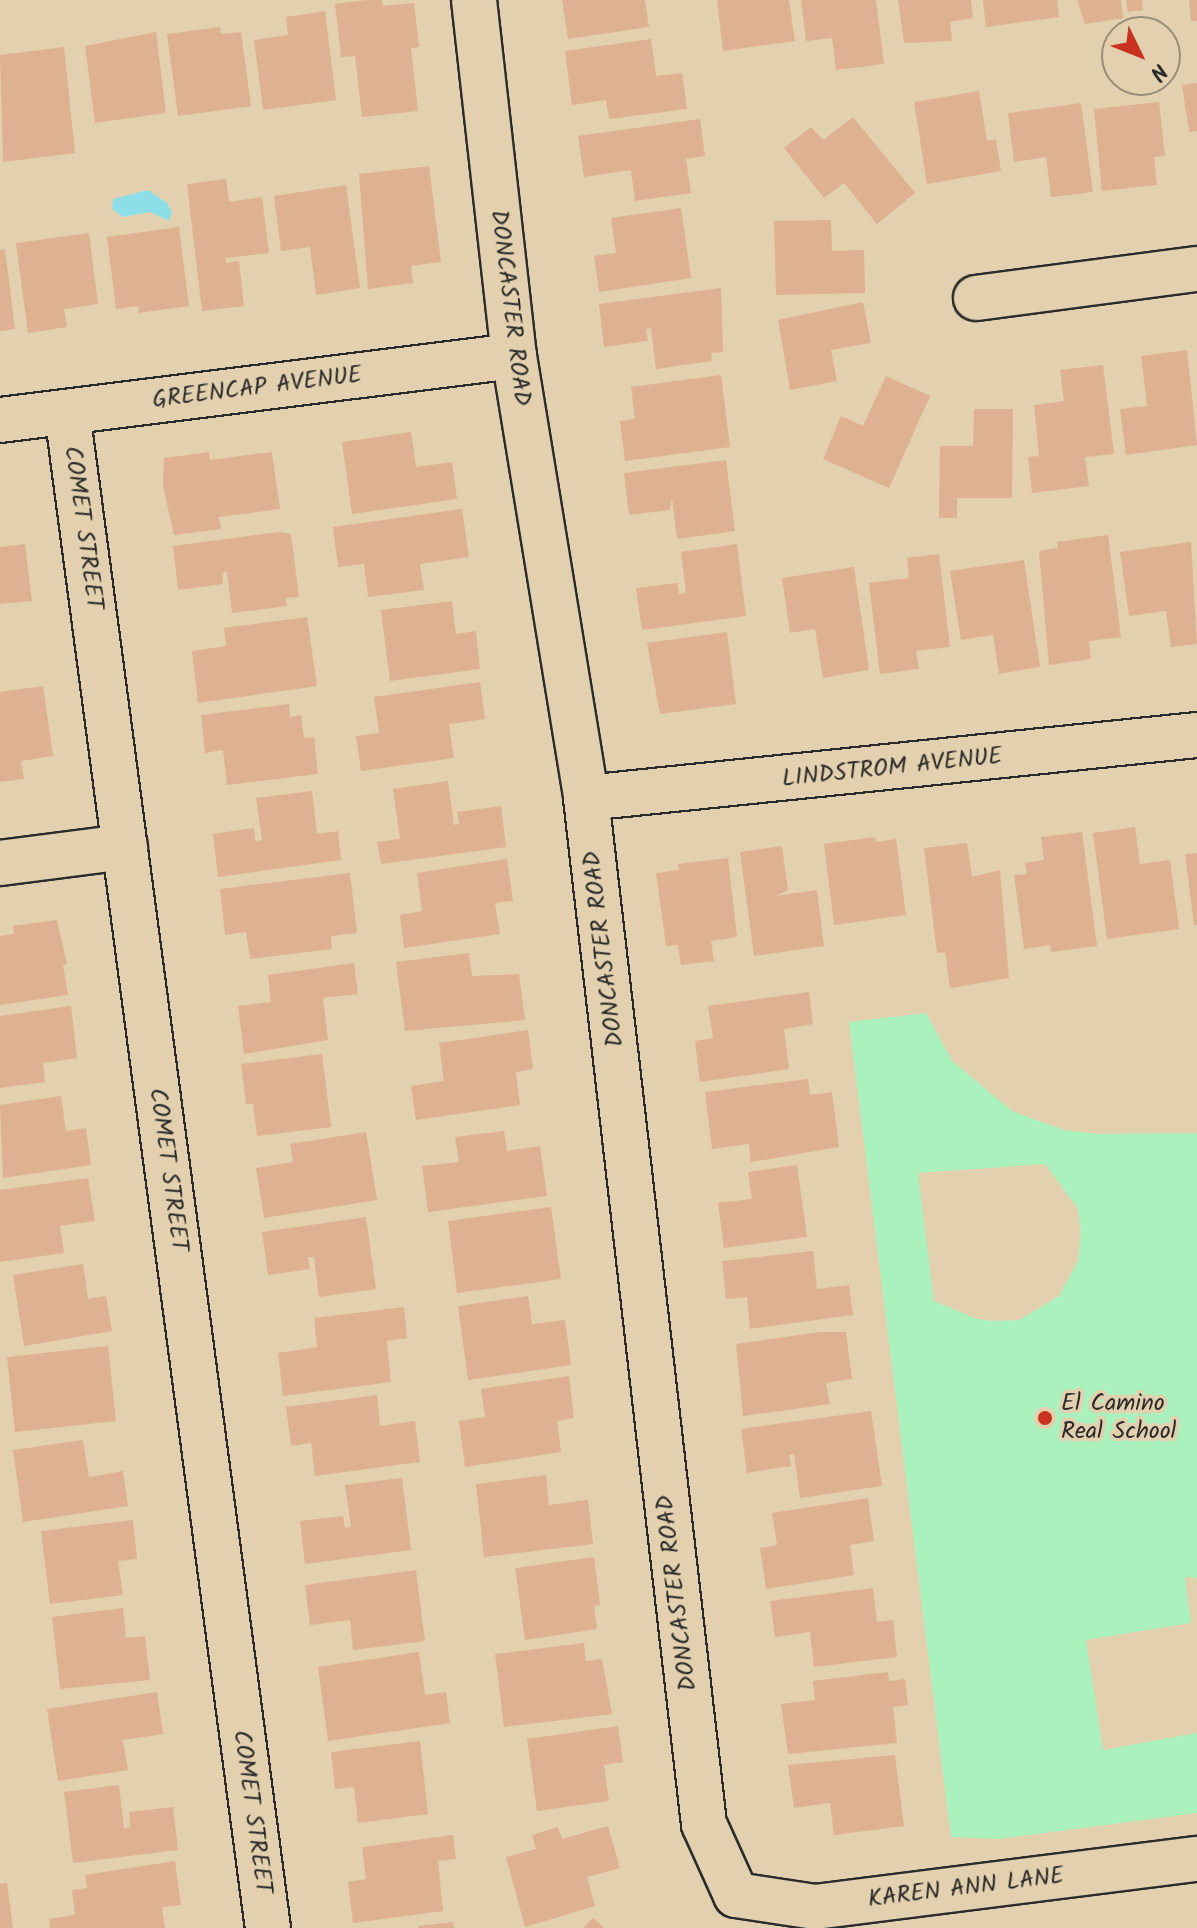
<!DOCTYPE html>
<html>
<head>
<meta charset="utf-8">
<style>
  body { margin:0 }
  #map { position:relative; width:1197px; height:1928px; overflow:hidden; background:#e3d0ae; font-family:Kalam,sans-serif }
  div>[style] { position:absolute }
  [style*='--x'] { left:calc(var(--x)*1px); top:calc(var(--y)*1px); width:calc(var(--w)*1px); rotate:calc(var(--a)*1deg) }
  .green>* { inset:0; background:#aaf1bd }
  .water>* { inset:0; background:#8ddee6 }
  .building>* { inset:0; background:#deb192 }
  .roads { filter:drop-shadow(2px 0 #2b2b2b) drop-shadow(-2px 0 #2b2b2b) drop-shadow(0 2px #2b2b2b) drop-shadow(0 -2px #2b2b2b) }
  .minor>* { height:44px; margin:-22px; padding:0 22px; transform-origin:22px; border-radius:22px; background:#e3d0ae }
  .dots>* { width:22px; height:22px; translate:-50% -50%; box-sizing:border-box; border:4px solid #e3d0ae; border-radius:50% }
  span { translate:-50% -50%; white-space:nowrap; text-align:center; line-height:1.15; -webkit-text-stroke:7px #e3d0ae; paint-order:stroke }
  .street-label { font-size:24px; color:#2b2b2b }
  .poi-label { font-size:24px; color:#2b2b2b }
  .left { translate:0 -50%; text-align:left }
  .north { position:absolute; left:1101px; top:16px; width:80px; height:80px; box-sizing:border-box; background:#e3d0ae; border:2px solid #998e7a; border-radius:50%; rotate:133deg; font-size:22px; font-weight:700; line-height:32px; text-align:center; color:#2b2b2b }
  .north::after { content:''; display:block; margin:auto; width:28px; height:36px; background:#c8321e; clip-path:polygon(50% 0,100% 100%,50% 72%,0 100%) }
</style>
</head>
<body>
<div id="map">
  <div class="green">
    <div style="clip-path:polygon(evenodd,926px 1013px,952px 1061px,1012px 1111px,1064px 1130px,1099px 1134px,1197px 1133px,1197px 1578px,1185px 1577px,1191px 1623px,1086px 1640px,1103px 1750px,1197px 1733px,1197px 1813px,999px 1839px,951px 1837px,849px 1022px,926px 1013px,1045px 1164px,1078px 1209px,1081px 1233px,1078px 1261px,1059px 1296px,1019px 1320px,995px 1321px,977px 1319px,934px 1301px,918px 1173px,1045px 1164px)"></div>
  </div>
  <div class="water">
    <div style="clip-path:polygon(148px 190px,167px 203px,172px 212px,169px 221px,150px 212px,123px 217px,112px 209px,113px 199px)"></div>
  </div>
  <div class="building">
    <div style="clip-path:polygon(366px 0,382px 0,383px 6px,414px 3px,419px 47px,411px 48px,418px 111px,362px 117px,355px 56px,341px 57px,335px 4px)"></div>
    <div style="clip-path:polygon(562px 0,645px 0,649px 27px,568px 39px)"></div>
    <div style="clip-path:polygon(717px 0,789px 0,795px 41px,723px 51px)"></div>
    <div style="clip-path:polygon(801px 0,876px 0,884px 64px,836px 70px,832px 38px,806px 41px)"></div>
    <div style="clip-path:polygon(898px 0,971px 0,973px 18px,950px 22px,952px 41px,904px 43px)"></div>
    <div style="clip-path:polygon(983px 0,1057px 0,1059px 17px,986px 27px)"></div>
    <div style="clip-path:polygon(1077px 0,1121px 0,1123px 18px,1085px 24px)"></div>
    <div style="clip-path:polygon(1126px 0,1142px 0,1143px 10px,1128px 12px)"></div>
    <div style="clip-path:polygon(1189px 0,1197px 0,1197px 21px,1191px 21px)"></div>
    <div style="clip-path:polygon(325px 11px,336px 100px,263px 110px,254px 40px,288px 35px,286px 17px)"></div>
    <div style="clip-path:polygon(220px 27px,221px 34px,241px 32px,251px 106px,178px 116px,167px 34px)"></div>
    <div style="clip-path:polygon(156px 32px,166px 113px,95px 123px,85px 46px)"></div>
    <div style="clip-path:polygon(651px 39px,656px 76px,682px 73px,687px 109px,609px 119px,606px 100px,572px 105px,565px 51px)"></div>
    <div style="clip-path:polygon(64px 47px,75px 153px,3px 162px,0 55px)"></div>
    <div style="clip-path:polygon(1197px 83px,1197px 131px,1189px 132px,1182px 85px)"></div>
    <div style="clip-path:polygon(979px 91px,987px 141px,996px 139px,1001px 171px,927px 184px,914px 102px)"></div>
    <div style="clip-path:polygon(1159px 102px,1165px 156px,1154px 157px,1157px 185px,1102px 191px,1094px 109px)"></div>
    <div style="clip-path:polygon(1081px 103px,1093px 192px,1051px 197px,1046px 157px,1014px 162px,1008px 113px)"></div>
    <div style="clip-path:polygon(853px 117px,915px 193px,877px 224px,844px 183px,824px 198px,784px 148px,811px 127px,823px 140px)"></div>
    <div style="clip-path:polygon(700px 119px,705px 156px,686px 159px,691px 193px,635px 201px,631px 170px,584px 177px,578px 136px)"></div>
    <div style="clip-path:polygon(429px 166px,441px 262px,411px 266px,413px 283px,368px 289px,359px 174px)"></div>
    <div style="clip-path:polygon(226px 179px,229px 202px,262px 197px,269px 253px,225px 258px,226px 263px,239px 261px,244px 306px,202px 311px,187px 184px)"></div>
    <div style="clip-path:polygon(346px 185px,360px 288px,316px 295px,310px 247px,281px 251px,274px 196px)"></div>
    <div style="clip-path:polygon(681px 208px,691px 278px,599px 292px,594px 256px,616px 253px,611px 218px)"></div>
    <div style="clip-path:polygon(831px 220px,832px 251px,864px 250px,865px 293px,776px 295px,774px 221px)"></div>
    <div style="clip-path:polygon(179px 227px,189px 306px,139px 313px,138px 306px,116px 309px,107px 237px)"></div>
    <div style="clip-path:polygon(89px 233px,98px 304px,64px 309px,67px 327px,28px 333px,16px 243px)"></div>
    <div style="clip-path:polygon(5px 249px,15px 329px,0 331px,0 250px)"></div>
    <div style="clip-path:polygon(721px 288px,723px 352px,711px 353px,712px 361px,656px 369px,651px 328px,646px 329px,648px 341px,604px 347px,599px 304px)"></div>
    <div style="clip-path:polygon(863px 302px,871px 343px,831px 350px,837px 381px,790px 390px,778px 320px)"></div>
    <div style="clip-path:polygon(1187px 350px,1197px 445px,1126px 455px,1120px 409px,1147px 406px,1141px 356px)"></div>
    <div style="clip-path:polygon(1103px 365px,1114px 454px,1085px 457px,1089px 486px,1032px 493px,1028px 457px,1039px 456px,1034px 405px,1064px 401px,1060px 370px)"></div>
    <div style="clip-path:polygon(721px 375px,730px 447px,625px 461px,620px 421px,635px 419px,631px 387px)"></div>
    <div style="clip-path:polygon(886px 376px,930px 396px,889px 488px,823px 459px,841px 416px,863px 426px)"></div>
    <div style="clip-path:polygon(974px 409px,1013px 409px,1012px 498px,957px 498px,957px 518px,939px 518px,940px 446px,973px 446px)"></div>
    <div style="clip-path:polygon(411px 432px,416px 467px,452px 462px,457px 499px,352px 514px,342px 442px)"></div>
    <div style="clip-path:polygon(209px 452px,210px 460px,272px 452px,280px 509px,219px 517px,221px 529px,174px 535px,163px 486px,164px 458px)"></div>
    <div style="clip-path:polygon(726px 460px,735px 531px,677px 539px,672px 497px,670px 510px,629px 515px,624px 473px)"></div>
    <div style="clip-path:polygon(462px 509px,469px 557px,420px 564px,424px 590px,368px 597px,364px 564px,338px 567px,333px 527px)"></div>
    <div style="clip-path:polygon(279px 532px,291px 534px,299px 597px,286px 598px,287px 606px,232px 613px,227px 572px,222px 573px,223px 584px,178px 590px,173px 546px)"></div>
    <div style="clip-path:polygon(1108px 535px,1121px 637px,1089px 641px,1091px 659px,1049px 665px,1039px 551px,1058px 548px,1057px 542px)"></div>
    <div style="clip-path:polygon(1191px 542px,1197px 644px,1171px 647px,1166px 611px,1129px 616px,1120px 552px)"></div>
    <div style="clip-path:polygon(25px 544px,32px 601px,0 604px,0 547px)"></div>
    <div style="clip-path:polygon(737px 544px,746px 616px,642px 630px,636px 588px,677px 583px,679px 594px,686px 593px,681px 552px)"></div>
    <div style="clip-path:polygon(939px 554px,950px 647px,916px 651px,919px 669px,880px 674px,869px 583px,909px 578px,907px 558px)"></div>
    <div style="clip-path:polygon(1024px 560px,1040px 667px,999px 674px,993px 635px,961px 640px,950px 571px)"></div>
    <div style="clip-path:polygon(854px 567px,869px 670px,823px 678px,815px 629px,790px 633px,782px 578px)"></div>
    <div style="clip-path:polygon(452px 601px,456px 634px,476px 631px,480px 669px,390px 681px,381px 610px)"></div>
    <div style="clip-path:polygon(307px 617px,317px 686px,198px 703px,192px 651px,226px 646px,224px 628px)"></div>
    <div style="clip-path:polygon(727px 632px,736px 704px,660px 714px,647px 643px)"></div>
    <div style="clip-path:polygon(480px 682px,485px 719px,449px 724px,454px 758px,361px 771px,356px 736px,379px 733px,374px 697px)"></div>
    <div style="clip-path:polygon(43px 686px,53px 756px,21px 761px,24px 779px,0 782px,0 692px)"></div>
    <div style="clip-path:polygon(289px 704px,290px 717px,301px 715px,304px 738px,314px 737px,318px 774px,227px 785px,223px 750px,205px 753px,201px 715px)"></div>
    <div style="clip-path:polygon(448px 781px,454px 825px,459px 824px,457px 812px,501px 806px,506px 847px,381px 864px,377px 842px,400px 839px,393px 789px)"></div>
    <div style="clip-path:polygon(312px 791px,317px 834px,338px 831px,341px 860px,218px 877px,213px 834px,254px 828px,255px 841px,262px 840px,256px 798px)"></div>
    <div style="clip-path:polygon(1135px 827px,1140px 864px,1170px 860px,1179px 929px,1107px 939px,1093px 833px)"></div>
    <div style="clip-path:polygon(1082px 832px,1097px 946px,1051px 952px,1050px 945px,1024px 949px,1014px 875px,1027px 874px,1025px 863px,1044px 860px,1041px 837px)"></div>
    <div style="clip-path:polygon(875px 837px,876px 842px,896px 839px,906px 915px,834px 925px,824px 844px)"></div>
    <div style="clip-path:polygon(967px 843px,972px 877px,1000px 870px,1009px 978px,950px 988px,945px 952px,937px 953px,924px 848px)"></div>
    <div style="clip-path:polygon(782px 846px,788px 890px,776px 896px,817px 890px,824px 946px,754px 956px,740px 852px)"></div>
    <div style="clip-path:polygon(1197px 853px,1197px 925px,1194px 925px,1185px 854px)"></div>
    <div style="clip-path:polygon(728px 858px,737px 937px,711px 941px,714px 961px,681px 965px,678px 945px,666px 946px,656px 873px,679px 870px,678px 864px)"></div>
    <div style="clip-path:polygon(507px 859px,513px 901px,495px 903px,500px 934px,404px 948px,400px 915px,422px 911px,417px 873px)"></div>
    <div style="clip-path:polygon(350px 873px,357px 933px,331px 936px,332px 949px,250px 959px,246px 932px,225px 935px,220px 889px)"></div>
    <div style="clip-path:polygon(57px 920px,67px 964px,63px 965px,68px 995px,0 1005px,0 936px,14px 934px,13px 926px)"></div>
    <div style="clip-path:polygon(469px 953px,472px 976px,519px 974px,525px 1020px,405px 1031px,396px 962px)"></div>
    <div style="clip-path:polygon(354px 963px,358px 994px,323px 998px,328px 1040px,244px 1054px,238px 1006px,271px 1002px,268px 975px)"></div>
    <div style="clip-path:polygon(809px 992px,813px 1024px,784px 1029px,789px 1069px,700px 1082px,695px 1041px,713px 1038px,708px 1006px)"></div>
    <div style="clip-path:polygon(71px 1006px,77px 1058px,43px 1063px,45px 1082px,0 1088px,0 1016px)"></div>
    <div style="clip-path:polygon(528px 1030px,533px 1069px,516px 1072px,520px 1105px,416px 1120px,411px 1086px,444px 1081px,439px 1043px)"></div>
    <div style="clip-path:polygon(322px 1054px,331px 1127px,257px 1136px,253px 1104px,246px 1104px,241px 1064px)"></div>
    <div style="clip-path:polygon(808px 1079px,810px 1095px,832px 1092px,839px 1147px,751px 1162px,749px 1144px,712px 1149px,705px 1092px)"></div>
    <div style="clip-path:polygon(61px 1096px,66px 1131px,86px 1128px,91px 1165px,3px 1178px,0 1105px)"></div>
    <div style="clip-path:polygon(504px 1131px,507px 1151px,540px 1146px,547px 1196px,428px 1212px,422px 1166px,459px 1162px,455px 1137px)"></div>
    <div style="clip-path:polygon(366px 1132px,377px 1200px,264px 1218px,256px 1168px,293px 1162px,290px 1144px)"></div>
    <div style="clip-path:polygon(797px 1165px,807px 1237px,724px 1248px,718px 1203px,752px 1199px,748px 1172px)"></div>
    <div style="clip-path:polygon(88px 1178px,95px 1221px,60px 1226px,64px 1253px,0 1262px,0 1190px)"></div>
    <div style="clip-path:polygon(551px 1207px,561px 1279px,457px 1293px,448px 1221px)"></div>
    <div style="clip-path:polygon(366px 1217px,376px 1289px,319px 1297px,314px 1257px,308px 1257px,310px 1269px,268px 1275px,262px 1232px)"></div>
    <div style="clip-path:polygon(813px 1251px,817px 1289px,849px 1285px,853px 1315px,750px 1329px,747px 1297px,726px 1299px,722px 1261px)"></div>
    <div style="clip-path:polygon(83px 1264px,88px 1299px,106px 1296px,112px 1331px,24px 1346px,13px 1275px)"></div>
    <div style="clip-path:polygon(528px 1296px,532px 1324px,565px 1320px,571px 1365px,468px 1380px,458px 1306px)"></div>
    <div style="clip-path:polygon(404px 1307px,407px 1338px,387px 1341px,391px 1382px,283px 1396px,278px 1353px,317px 1347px,314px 1318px)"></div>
    <div style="clip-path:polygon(820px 1332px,846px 1332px,852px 1379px,826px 1383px,830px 1404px,743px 1416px,736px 1344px)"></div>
    <div style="clip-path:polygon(108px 1346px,116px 1421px,15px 1432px,7px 1357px)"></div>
    <div style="clip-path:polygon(569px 1376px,574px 1418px,557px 1421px,561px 1452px,465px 1467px,459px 1421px,485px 1417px,481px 1389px)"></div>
    <div style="clip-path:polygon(377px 1395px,380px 1426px,415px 1421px,420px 1462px,315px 1476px,311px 1443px,291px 1446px,286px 1407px)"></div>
    <div style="clip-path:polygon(871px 1411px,882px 1486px,800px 1498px,794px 1454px,789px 1455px,791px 1466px,747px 1473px,741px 1429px)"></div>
    <div style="clip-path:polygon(83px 1440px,89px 1477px,123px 1471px,128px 1506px,23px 1522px,13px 1450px)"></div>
    <div style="clip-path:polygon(546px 1475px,549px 1505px,588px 1500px,593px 1544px,484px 1557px,476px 1484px)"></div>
    <div style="clip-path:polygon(402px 1478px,411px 1550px,305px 1564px,300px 1521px,343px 1516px,345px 1528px,351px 1527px,345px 1485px)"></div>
    <div style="clip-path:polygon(868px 1498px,874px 1541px,850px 1545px,854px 1575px,766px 1589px,760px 1548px,777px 1545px,772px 1513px)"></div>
    <div style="clip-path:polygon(133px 1520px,137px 1559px,118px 1561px,123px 1595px,50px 1604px,41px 1531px)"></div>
    <div style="clip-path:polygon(594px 1557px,600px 1605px,594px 1606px,597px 1629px,525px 1640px,515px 1568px)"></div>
    <div style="clip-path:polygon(416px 1570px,425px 1641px,353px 1650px,350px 1620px,310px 1625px,305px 1585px)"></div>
    <div style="clip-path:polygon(873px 1588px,877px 1622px,893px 1620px,897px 1657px,814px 1667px,810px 1632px,775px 1637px,770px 1601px)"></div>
    <div style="clip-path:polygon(123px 1608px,126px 1638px,145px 1636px,150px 1680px,60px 1689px,52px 1617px)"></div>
    <div style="clip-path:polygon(584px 1643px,586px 1661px,602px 1659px,612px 1714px,504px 1727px,495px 1654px)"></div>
    <div style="clip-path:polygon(419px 1652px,425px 1695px,446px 1692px,450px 1723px,328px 1741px,318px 1667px)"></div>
    <div style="clip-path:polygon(888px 1672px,889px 1681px,905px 1679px,908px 1705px,893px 1707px,897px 1743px,788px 1754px,781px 1704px,815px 1700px,813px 1681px)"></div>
    <div style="clip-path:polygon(157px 1692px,163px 1734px,123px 1740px,128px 1770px,58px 1781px,47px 1709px)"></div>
    <div style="clip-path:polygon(618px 1726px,623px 1762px,604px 1765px,609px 1801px,537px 1811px,527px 1739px)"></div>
    <div style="clip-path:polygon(420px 1741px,428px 1814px,358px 1823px,354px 1787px,335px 1789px,331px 1752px)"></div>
    <div style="clip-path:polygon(895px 1755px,904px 1826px,834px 1835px,830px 1803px,794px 1808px,788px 1765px)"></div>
    <div style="clip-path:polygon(119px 1785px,124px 1828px,130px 1827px,129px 1812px,173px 1807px,178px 1850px,73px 1863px,64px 1792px)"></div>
    <div style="clip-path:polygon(608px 1826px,620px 1868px,587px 1877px,595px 1906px,525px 1927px,506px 1857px,536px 1849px,532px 1835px,558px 1827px,562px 1839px)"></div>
    <div style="clip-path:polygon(453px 1835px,456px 1859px,438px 1861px,443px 1911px,353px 1923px,348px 1882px,366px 1879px,362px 1847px)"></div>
    <div style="clip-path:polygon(175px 1861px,181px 1905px,162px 1907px,165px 1928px,50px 1928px,49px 1919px,75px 1915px,72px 1890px,87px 1888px,85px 1875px)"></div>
    <div style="clip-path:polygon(7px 1883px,13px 1928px,0 1928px,0 1884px)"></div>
    <div style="clip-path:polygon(593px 1918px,604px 1928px,583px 1928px)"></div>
    <div style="clip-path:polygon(453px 1922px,454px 1928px,418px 1928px,418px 1926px)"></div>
  </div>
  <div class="roads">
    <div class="minor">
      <div style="--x:474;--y:0;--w:358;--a:83.6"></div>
      <div style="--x:514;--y:356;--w:448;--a:80.7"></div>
      <div style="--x:586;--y:798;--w:1033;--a:83.44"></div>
      <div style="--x:704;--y:1824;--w:78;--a:65.7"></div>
      <div style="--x:736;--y:1895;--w:80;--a:8.6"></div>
      <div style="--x:815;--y:1907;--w:385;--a:-7.2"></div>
      <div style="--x:976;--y:298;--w:223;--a:-7.5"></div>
      <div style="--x:67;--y:412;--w:1529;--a:82.45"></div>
      <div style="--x:0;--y:420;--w:518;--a:-7.1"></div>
      <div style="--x:586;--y:798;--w:614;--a:-5.89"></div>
      <div style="--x:0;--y:863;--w:126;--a:-7.3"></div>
    </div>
  </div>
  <div class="dots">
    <div style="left:1045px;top:1418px;background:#c8321e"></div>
  </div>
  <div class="street-label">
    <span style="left:510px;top:308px;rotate:83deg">DONCASTER ROAD</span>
    <span style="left:257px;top:388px;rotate:-7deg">GREENCAP AVENUE</span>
    <span style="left:83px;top:528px;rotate:82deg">COMET STREET</span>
    <span style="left:892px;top:768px;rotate:-6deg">LINDSTROM AVENUE</span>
    <span style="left:604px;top:949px;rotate:-97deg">DONCASTER ROAD</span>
    <span style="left:168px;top:1170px;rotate:82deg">COMET STREET</span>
    <span style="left:677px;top:1593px;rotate:-97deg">DONCASTER ROAD</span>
    <span style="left:252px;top:1812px;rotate:82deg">COMET STREET</span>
    <span style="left:966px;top:1888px;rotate:-7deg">KAREN ANN LANE</span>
  </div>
  <div class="poi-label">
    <span class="left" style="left:1061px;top:1418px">El Camino<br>Real School</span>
  </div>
  <div class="north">N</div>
</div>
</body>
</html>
